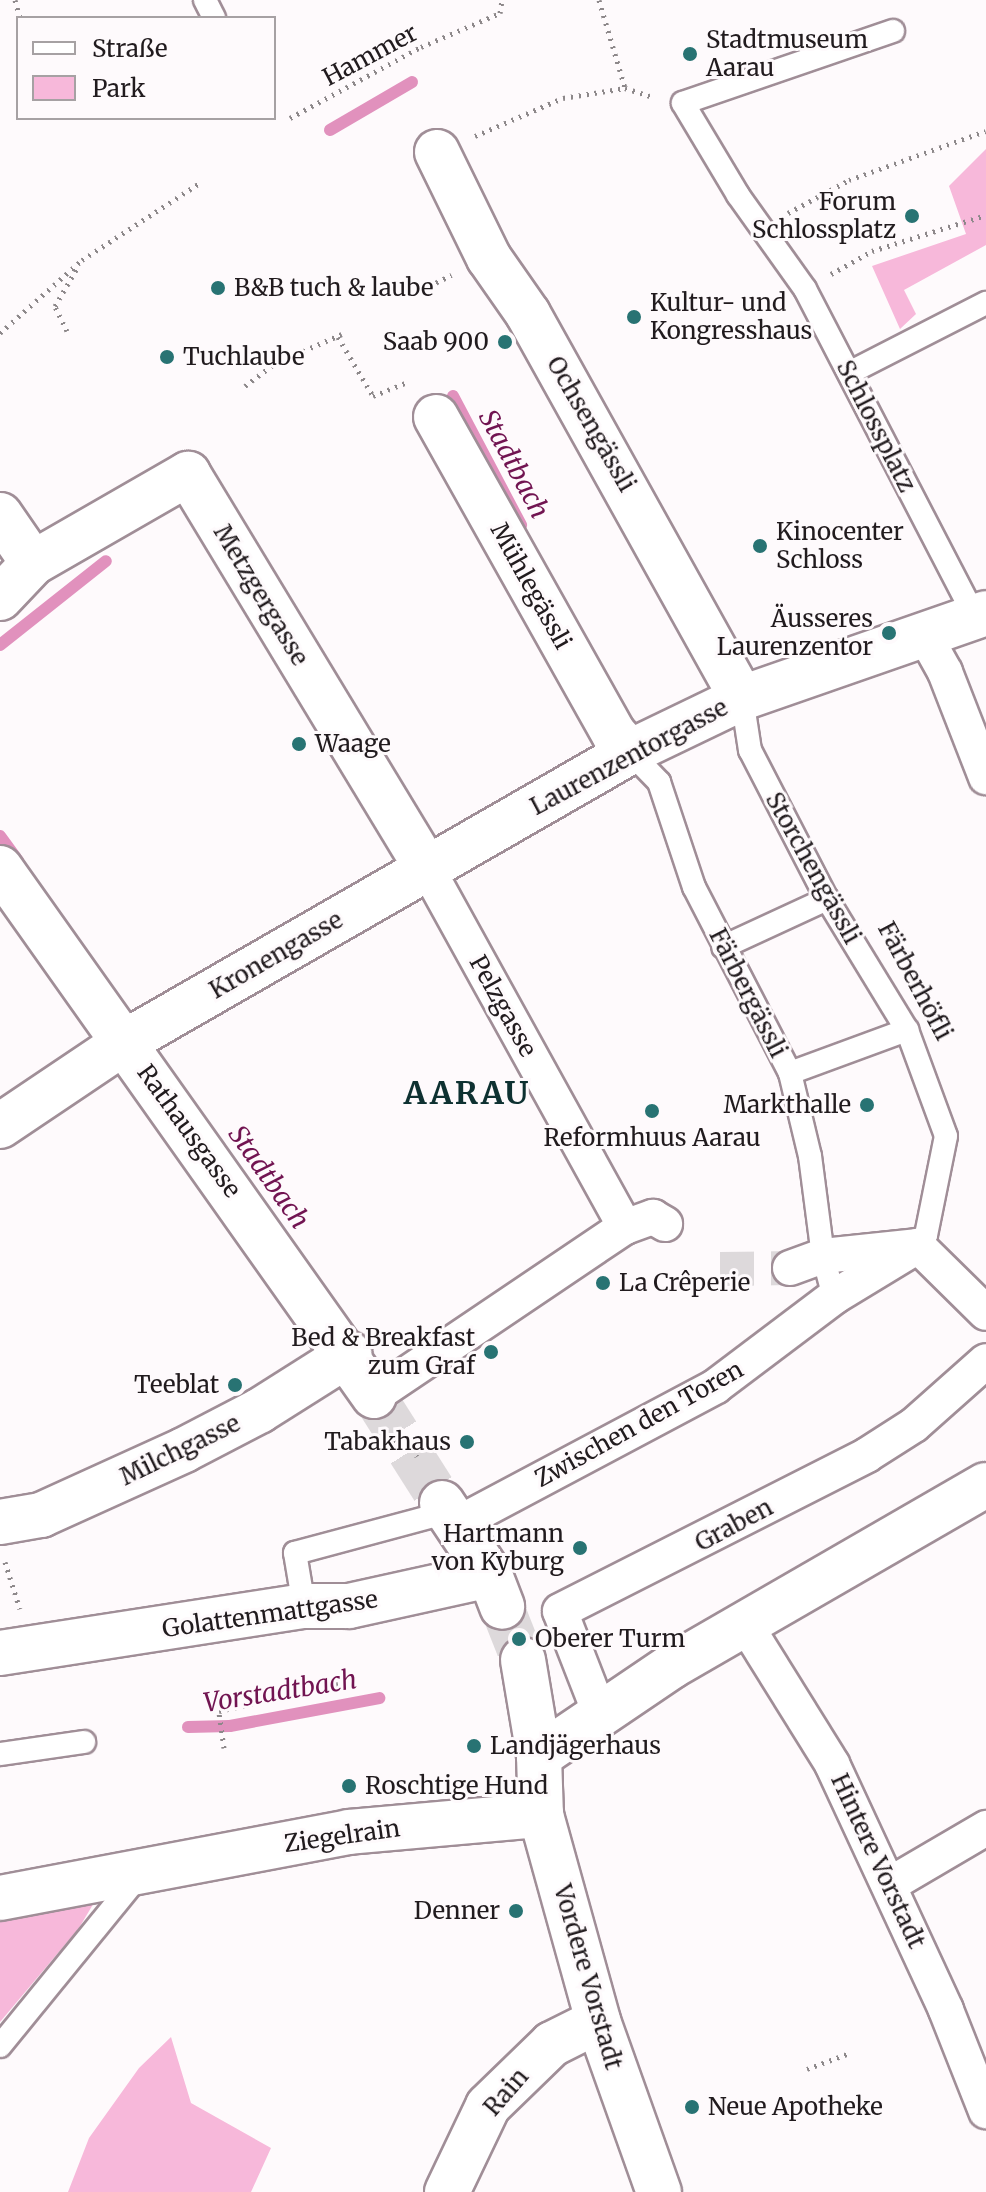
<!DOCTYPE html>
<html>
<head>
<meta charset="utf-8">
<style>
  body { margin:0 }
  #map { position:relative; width:986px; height:2192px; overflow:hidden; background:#fefafc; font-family:Merriweather,serif }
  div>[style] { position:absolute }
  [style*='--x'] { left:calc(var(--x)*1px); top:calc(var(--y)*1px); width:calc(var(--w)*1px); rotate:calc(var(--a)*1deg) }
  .green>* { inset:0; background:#f7b8da }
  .stream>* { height:12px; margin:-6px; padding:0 6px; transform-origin:6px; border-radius:6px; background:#e191bd }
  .pedestrian-tunnel>* { height:34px; margin-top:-17px; transform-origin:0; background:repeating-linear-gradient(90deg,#ddd9db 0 34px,transparent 0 51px) }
  .minor-tunnel>* { height:44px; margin-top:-22px; transform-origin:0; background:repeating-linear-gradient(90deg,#ddd9db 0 44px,transparent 0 66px) }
  .path>* { height:5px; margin-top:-2.5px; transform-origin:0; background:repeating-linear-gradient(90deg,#8d888a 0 2px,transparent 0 8px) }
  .roads { filter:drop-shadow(2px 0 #a08e97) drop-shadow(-2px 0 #a08e97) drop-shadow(0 2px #a08e97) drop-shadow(0 -2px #a08e97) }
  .service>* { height:22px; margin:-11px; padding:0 11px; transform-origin:11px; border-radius:11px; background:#fff }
  .pedestrian>* { height:34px; margin:-17px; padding:0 17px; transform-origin:17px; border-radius:17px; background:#fff }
  .minor>* { height:44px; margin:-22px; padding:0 22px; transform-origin:22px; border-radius:22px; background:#fff }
  .tertiary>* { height:44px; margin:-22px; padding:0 22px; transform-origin:22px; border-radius:22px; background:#fff }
  .dots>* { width:22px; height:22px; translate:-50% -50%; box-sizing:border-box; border:4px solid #fefafc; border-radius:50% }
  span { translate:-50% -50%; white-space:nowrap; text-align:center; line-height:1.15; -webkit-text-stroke:6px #fefafc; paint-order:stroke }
  .poi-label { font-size:24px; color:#211b1e }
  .left { translate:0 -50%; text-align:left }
  .right { translate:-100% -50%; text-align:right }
  .street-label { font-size:24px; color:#211b1e }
  .water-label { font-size:26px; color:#711451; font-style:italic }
  .district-label { font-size:32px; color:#0e3131; font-weight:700; letter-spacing:2px }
  .legend { position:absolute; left:16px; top:16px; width:260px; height:104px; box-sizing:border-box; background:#fefafc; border:2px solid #a6a1a3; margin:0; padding:10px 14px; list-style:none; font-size:24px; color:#211b1e }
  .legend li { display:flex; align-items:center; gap:16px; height:40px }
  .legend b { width:40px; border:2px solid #a6a1a3 }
</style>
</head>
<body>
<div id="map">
  <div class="green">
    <div style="clip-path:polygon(986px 149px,986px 245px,904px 290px,916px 314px,900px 329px,872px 266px,966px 234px,949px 186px)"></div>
    <div style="clip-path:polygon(95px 1901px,79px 1928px,0 2022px,0 1915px)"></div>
    <div style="clip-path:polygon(171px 2037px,191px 2103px,271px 2148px,251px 2192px,68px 2192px,89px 2138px,139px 2068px)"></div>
  </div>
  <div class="stream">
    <div style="--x:330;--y:130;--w:95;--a:-30.3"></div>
    <div style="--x:453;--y:396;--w:146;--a:62.2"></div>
    <div style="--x:0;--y:645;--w:135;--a:-38.4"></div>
    <div style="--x:0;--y:836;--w:31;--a:54"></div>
    <div style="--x:188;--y:1727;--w:42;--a:-1.4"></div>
    <div style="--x:230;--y:1726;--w:152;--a:-10.6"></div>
  </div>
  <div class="pedestrian-tunnel">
    <div style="--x:720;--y:1269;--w:70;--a:-0.8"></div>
  </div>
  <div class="minor-tunnel">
    <div style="--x:374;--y:1396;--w:127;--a:57.6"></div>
    <div style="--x:502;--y:1607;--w:57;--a:68.4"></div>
  </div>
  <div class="path">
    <div style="--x:15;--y:0;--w:19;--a:74"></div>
    <div style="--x:599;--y:0;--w:92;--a:73.5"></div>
    <div style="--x:290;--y:118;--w:149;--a:-28.5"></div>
    <div style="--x:421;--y:47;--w:86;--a:-23.3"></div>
    <div style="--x:500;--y:13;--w:13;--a:-81"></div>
    <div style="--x:475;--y:136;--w:96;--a:-23.4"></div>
    <div style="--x:563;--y:98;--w:63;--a:-9.2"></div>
    <div style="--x:625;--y:88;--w:29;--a:18"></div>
    <div style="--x:788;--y:213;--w:69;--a:-28.4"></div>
    <div style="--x:849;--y:180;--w:145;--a:-19.7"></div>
    <div style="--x:831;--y:274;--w:47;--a:-29.3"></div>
    <div style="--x:872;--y:251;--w:120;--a:-17.5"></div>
    <div style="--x:429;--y:286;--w:25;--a:-26"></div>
    <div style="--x:67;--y:331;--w:28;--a:-116"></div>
    <div style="--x:55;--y:306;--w:48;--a:-59.7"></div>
    <div style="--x:0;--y:333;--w:110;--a:-41.7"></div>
    <div style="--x:82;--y:260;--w:139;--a:-33.2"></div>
    <div style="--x:338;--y:337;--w:69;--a:59.3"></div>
    <div style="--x:373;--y:396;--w:38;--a:-22"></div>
    <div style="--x:245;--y:386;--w:36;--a:-37"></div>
    <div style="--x:274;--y:364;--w:74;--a:-23.8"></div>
    <div style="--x:400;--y:1428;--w:33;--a:59"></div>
    <div style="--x:391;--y:1433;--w:13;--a:58"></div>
    <div style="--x:5;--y:1562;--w:49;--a:72.3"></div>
    <div style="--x:224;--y:1748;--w:37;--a:-98"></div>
    <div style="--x:219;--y:1711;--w:122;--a:-12.8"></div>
    <div style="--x:807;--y:2069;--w:43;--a:-20.6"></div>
  </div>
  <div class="roads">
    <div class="service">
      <div style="--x:205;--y:0;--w:20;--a:63"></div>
      <div style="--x:893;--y:31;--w:222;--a:161.1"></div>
      <div style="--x:683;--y:103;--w:107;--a:59.1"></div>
      <div style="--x:738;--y:195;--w:115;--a:54.5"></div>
      <div style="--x:805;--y:289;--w:369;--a:62.6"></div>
      <div style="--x:849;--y:373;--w:154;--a:-27.1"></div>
      <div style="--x:742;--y:698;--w:53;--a:81.3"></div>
      <div style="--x:750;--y:750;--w:168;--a:62.7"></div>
      <div style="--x:827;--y:899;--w:153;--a:58.6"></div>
      <div style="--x:907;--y:1030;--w:113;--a:69.8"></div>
      <div style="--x:946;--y:1136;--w:101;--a:101.4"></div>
      <div style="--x:926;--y:1235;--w:14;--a:126"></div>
      <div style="--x:630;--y:752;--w:42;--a:46"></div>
      <div style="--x:659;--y:782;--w:111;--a:71.6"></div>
      <div style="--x:694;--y:887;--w:209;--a:62.7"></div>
      <div style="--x:790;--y:1073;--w:85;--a:76.5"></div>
      <div style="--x:810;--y:1156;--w:101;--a:82.6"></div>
      <div style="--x:823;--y:1256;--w:42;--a:75"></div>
      <div style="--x:723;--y:947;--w:115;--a:-24.8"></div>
      <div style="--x:790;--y:1073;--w:125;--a:-20.2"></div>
      <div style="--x:304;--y:1606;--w:54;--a:-99.6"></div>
      <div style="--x:295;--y:1553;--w:158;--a:-15"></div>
      <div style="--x:0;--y:1754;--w:85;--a:-8.1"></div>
      <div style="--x:0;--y:2046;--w:223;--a:-50.8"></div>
    </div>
    <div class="pedestrian">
      <div style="--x:925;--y:636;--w:41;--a:60.9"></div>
      <div style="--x:945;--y:672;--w:113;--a:68.7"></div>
      <div style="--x:428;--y:870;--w:408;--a:61.1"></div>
      <div style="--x:790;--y:1268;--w:35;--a:-20"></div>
      <div style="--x:823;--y:1256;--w:96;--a:-6"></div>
      <div style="--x:918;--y:1246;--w:95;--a:44.6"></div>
      <div style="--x:374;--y:1396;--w:303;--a:-34"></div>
      <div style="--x:625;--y:1227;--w:30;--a:-20"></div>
      <div style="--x:653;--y:1217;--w:14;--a:30"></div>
      <div style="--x:457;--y:1524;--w:293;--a:-28"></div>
      <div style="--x:716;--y:1386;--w:148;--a:-37"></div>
      <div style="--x:834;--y:1297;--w:98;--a:-31.3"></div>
      <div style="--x:745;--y:1624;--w:165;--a:58.1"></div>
      <div style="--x:832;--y:1764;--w:271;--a:65.1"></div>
      <div style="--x:946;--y:2010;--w:109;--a:68.4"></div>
      <div style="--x:599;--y:1711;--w:107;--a:-111.3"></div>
      <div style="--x:560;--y:1611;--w:344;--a:-26.9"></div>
      <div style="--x:867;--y:1455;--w:56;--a:-32.6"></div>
      <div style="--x:914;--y:1425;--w:96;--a:-41.6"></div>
      <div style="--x:889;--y:1885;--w:113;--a:-30.4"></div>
    </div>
    <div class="minor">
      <div style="--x:437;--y:152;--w:118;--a:63.9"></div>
      <div style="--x:489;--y:258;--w:68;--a:55.1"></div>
      <div style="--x:528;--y:314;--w:440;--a:60.9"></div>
      <div style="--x:436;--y:417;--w:364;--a:60.7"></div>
      <div style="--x:614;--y:734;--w:24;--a:48"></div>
      <div style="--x:0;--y:515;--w:58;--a:55.5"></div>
      <div style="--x:0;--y:598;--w:48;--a:-46.7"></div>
      <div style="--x:33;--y:563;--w:179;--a:-29.9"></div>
      <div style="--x:188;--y:474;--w:463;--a:58.8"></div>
      <div style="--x:0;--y:868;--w:647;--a:54.69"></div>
      <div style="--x:0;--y:1126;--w:151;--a:-33.9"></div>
      <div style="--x:125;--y:1042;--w:582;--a:-29.87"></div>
      <div style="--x:630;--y:752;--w:124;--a:-25.7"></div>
      <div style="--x:742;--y:698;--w:258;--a:-19.2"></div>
      <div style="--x:442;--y:1503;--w:87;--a:56.3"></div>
      <div style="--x:490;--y:1575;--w:34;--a:69"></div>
      <div style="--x:0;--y:1522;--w:42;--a:-9.7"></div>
      <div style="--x:41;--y:1515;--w:157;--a:-24.4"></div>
      <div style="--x:184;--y:1450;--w:85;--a:-27.5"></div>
      <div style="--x:259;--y:1411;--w:107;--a:-32.3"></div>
      <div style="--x:0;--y:1653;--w:308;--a:-8.8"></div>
      <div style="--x:304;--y:1606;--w:45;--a:0"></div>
      <div style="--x:349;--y:1606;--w:144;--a:-12.4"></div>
      <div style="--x:523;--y:1660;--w:97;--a:80.5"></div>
      <div style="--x:539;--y:1756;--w:161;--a:-34.1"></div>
      <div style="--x:672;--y:1666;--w:362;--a:-30"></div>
    </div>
    <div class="tertiary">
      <div style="--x:539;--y:1756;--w:59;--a:88.1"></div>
      <div style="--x:541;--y:1815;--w:214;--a:74.5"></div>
      <div style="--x:598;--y:2021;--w:182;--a:70.4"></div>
      <div style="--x:0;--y:1898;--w:355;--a:-10.7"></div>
      <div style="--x:349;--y:1832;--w:193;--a:-5.1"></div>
      <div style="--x:447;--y:2192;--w:95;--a:-64.5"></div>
      <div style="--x:488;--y:2106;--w:89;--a:-44.1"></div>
      <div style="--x:552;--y:2044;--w:51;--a:-26.6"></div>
    </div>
  </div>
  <div class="dots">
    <div style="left:690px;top:54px;background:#287373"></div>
    <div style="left:912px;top:216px;background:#287373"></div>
    <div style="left:218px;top:288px;background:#287373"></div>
    <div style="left:634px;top:317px;background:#287373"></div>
    <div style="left:505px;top:342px;background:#287373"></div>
    <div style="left:167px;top:357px;background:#287373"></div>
    <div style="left:760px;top:546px;background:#287373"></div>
    <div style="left:889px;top:633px;background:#287373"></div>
    <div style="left:299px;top:744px;background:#287373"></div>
    <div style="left:867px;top:1105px;background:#287373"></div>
    <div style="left:652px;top:1111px;background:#287373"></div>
    <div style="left:603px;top:1283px;background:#287373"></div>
    <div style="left:491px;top:1352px;background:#287373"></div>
    <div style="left:235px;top:1385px;background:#287373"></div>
    <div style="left:467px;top:1442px;background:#287373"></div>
    <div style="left:580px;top:1548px;background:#287373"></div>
    <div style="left:519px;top:1639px;background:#287373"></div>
    <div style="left:474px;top:1746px;background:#287373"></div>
    <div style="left:349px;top:1786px;background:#287373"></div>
    <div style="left:516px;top:1911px;background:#287373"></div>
    <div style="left:692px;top:2107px;background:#287373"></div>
  </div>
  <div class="poi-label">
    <span class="left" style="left:706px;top:54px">Stadtmuseum<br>Aarau</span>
    <span class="right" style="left:896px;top:216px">Forum<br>Schlossplatz</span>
    <span class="left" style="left:234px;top:288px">B&amp;B tuch &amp; laube</span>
    <span class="left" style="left:650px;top:317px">Kultur- und<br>Kongresshaus</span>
    <span class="right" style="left:489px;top:342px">Saab 900</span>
    <span class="left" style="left:183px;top:357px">Tuchlaube</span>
    <span class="left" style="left:776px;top:546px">Kinocenter<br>Schloss</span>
    <span class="right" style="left:873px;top:633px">Äusseres<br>Laurenzentor</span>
    <span class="left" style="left:315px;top:744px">Waage</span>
    <span class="right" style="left:851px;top:1105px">Markthalle</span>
    <span style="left:652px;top:1138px">Reformhuus Aarau</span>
    <span class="left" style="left:619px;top:1283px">La Crêperie</span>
    <span class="right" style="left:475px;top:1352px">Bed &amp; Breakfast<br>zum Graf</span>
    <span class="right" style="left:219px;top:1385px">Teeblat</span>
    <span class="right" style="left:451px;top:1442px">Tabakhaus</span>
    <span class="right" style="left:564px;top:1548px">Hartmann<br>von Kyburg</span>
    <span class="left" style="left:535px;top:1639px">Oberer Turm</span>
    <span class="left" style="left:490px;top:1746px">Landjägerhaus</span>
    <span class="left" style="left:365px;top:1786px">Roschtige Hund</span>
    <span class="right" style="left:500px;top:1911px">Denner</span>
    <span class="left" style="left:708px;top:2107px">Neue Apotheke</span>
  </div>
  <div class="street-label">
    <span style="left:370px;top:55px;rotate:-28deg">Hammer</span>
    <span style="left:591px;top:424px;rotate:60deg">Ochsengässli</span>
    <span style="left:876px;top:426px;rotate:63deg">Schlossplatz</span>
    <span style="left:531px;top:586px;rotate:61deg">Mühlegässli</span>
    <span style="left:261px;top:595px;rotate:59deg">Metzgergasse</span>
    <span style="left:629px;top:757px;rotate:-28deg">Laurenzentorgasse</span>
    <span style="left:813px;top:868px;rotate:61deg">Storchengässli</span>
    <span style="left:276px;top:955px;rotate:-30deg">Kronengasse</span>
    <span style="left:915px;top:981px;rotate:62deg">Färberhöfli</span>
    <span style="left:748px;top:993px;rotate:63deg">Färbergässli</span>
    <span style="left:503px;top:1006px;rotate:61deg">Pelzgasse</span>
    <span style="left:189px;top:1131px;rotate:54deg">Rathausgasse</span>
    <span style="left:639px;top:1424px;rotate:-29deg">Zwischen den Toren</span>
    <span style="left:180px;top:1450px;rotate:-26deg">Milchgasse</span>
    <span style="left:734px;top:1525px;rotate:-28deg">Graben</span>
    <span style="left:270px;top:1614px;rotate:-8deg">Golattenmattgasse</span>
    <span style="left:342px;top:1836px;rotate:-8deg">Ziegelrain</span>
    <span style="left:878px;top:1861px;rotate:65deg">Hintere Vorstadt</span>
    <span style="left:588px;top:1977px;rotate:74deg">Vordere Vorstadt</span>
    <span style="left:506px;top:2092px;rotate:-49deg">Rain</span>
  </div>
  <div class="water-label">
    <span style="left:514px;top:464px;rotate:62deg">Stadtbach</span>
    <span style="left:269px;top:1177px;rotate:55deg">Stadtbach</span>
    <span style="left:280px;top:1691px;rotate:-9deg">Vorstadtbach</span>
  </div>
  <div class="district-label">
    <span style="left:467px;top:1093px">AARAU</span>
  </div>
  <ul class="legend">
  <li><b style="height:10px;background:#fff"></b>Straße</li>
  <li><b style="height:22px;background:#f7b8da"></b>Park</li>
  </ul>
</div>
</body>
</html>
